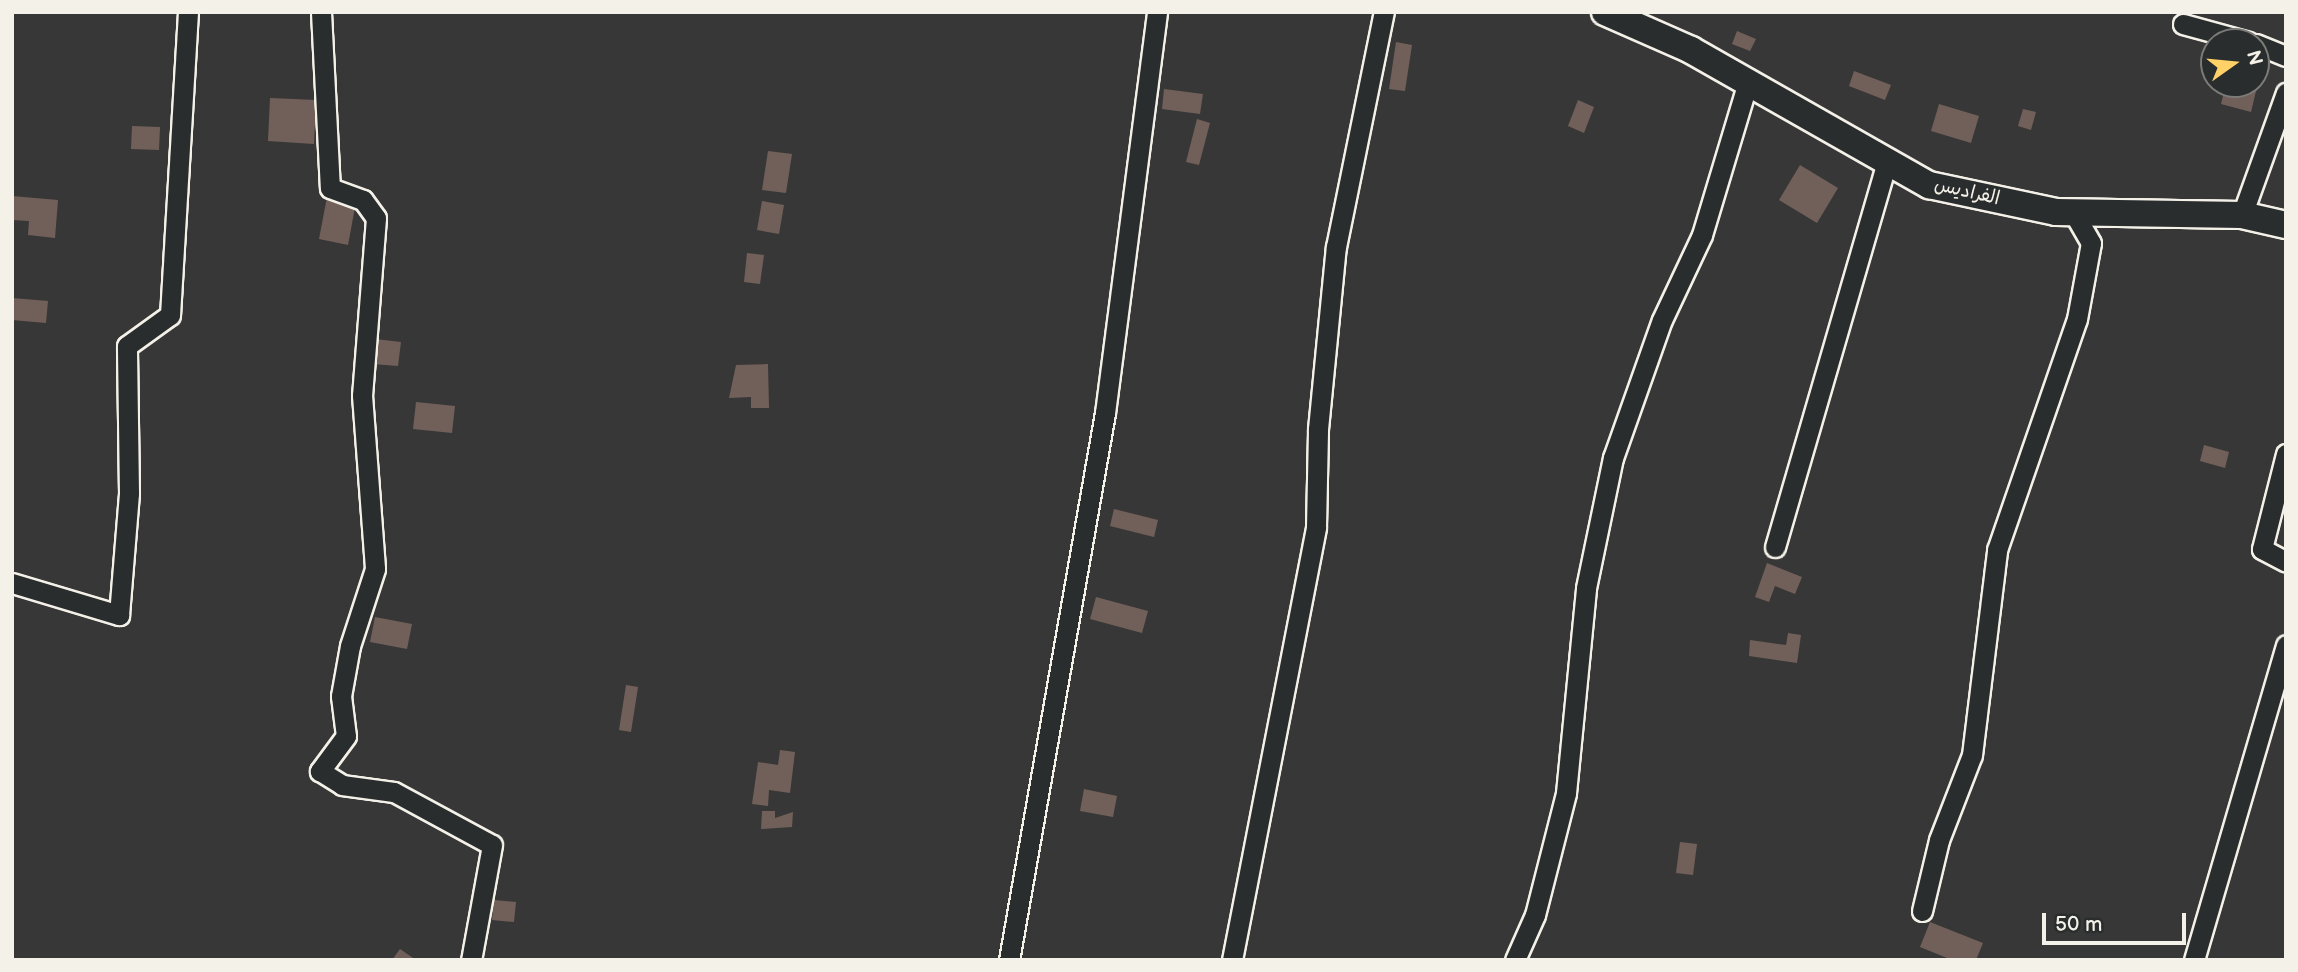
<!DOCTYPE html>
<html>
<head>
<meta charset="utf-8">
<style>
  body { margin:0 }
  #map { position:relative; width:2298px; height:972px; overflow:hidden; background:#383737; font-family:"Balsamiq Sans","Playpen Sans Arabic",sans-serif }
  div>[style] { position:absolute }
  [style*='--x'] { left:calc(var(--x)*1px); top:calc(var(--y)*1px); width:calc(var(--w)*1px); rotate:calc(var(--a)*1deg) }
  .building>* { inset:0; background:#716059 }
  .roads { filter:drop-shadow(2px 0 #f4f1e8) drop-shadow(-2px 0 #f4f1e8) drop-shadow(0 2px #f4f1e8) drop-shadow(0 -2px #f4f1e8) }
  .street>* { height:19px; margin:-9.5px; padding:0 9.5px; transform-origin:9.5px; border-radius:9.5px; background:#2a2d2e }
  .secondary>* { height:26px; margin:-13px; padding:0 13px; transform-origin:13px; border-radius:13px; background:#2a2d2e }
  span { translate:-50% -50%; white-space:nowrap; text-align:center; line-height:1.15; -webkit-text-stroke:5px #2a2d2e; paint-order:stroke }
  .street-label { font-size:19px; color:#f4f1e8 }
  .frame { position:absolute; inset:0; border:14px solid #f4f1e8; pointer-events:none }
  .north { position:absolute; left:2200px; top:28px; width:70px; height:70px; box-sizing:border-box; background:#2a2d2e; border:2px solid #7b7b78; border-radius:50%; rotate:75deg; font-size:19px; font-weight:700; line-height:28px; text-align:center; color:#f4f1e8 }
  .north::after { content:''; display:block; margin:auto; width:24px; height:32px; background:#ffd166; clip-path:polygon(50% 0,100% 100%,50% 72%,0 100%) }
  .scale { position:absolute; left:2042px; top:913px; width:144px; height:32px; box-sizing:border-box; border:4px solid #f4f1e8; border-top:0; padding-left:9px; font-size:21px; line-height:24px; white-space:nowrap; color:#f4f1e8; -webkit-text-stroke:5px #2a2d2e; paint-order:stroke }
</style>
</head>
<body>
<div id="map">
  <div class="building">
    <div style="clip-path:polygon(1737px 31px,1756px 39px,1750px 51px,1732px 44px)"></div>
    <div style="clip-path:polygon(1396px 42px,1412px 45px,1405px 91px,1389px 89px)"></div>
    <div style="clip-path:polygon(1854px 71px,1891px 85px,1885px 100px,1849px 86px)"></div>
    <div style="clip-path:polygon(2226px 84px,2257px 87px,2251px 112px,2221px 104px)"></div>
    <div style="clip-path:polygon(1164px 89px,1203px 94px,1200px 114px,1162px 109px)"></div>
    <div style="clip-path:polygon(270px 98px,316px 100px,314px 144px,268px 141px)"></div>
    <div style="clip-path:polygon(1578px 100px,1594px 107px,1584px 133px,1568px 126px)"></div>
    <div style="clip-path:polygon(1939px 104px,1979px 116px,1971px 143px,1931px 131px)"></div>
    <div style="clip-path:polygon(2023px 109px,2036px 112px,2031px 130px,2018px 126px)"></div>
    <div style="clip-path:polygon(1197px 119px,1210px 123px,1199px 165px,1186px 162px)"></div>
    <div style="clip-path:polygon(132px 126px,160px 127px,159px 150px,131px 149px)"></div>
    <div style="clip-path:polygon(768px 151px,792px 154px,786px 193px,762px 190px)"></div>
    <div style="clip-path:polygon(1800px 165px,1838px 188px,1817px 223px,1779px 200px)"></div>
    <div style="clip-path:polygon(12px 196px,58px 200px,55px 238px,28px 235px,29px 221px,12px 220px)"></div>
    <div style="clip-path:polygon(327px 197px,356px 202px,348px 245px,319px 239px)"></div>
    <div style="clip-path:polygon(762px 201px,784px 205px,779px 234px,757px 230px)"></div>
    <div style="clip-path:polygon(747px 253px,764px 255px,760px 284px,744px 282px)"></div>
    <div style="clip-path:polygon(12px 298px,48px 301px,46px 323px,12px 320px)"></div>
    <div style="clip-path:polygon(375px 339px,401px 342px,398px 366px,372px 364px)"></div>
    <div style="clip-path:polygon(768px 364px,769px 408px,751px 408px,751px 397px,729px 398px,736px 365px)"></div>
    <div style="clip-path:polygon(416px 402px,455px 406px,452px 433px,413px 429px)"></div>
    <div style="clip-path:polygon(2204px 445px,2229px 452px,2225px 468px,2200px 461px)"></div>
    <div style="clip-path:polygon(1114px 509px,1158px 520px,1154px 537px,1110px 526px)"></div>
    <div style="clip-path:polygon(1767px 563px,1802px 577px,1795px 594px,1775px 586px,1769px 602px,1755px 597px)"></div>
    <div style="clip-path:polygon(1096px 597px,1148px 611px,1142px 633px,1090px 619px)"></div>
    <div style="clip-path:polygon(375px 617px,412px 624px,407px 649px,370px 642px)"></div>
    <div style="clip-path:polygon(1788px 633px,1801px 635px,1797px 663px,1749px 656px,1750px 640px,1786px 645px)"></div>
    <div style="clip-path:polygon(626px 685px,638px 687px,631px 732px,619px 730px)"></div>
    <div style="clip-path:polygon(780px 750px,795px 752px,790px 793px,769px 790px,768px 806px,752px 804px,758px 762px,778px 765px)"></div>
    <div style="clip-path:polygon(1084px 789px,1117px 796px,1113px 817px,1080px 811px)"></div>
    <div style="clip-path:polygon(762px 811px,775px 811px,775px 818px,793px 812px,792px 827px,761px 829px)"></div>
    <div style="clip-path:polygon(1680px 842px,1697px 844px,1693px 875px,1676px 873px)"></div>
    <div style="clip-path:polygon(494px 900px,516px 902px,514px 922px,492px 920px)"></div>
    <div style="clip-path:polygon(1930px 922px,1983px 943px,1976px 960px,1952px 960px,1920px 947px)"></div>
    <div style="clip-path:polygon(400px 949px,416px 960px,392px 960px)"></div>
  </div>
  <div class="roads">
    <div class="street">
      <div style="--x:321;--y:12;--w:176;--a:87.1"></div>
      <div style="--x:330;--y:188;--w:35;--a:20"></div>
      <div style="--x:363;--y:200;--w:22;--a:54"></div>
      <div style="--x:376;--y:218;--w:178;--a:94.5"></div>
      <div style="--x:362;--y:395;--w:174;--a:85.7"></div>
      <div style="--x:375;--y:569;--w:81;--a:108"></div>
      <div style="--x:350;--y:646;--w:51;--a:100.2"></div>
      <div style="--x:341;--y:696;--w:40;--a:82.9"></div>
      <div style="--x:346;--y:736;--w:44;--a:126.6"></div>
      <div style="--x:320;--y:771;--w:26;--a:32"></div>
      <div style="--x:342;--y:785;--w:52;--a:7.7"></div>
      <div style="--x:394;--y:792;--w:111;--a:28.4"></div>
      <div style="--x:492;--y:845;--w:117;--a:100.3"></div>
      <div style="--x:2183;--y:24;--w:68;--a:15.3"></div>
      <div style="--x:2256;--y:44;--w:32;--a:22"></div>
      <div style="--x:2242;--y:215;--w:130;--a:-70.2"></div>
      <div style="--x:2286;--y:454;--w:98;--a:104.2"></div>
      <div style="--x:2262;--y:549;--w:27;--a:28"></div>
      <div style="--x:1775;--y:547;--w:402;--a:-73.8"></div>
      <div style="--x:12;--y:583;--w:112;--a:16.7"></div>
      <div style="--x:119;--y:615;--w:122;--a:-85.3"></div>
      <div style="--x:129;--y:493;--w:147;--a:-90.8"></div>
      <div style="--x:127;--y:346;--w:53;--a:-35.8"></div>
      <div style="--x:170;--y:315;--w:304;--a:-86.6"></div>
      <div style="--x:1922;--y:911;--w:73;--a:-76.5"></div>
      <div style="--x:1939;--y:840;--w:91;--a:-68.8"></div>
      <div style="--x:1972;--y:755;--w:207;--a:-83"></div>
      <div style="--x:1997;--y:550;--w:244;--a:-70.9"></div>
      <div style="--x:2077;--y:319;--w:77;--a:-79.6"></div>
      <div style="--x:2091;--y:243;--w:36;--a:-120"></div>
      <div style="--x:1009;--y:960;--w:555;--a:-80.05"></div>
      <div style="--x:1105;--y:413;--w:404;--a:-82.6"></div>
      <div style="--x:1232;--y:960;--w:441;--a:-79"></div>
      <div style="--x:1316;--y:527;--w:98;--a:-88.8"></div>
      <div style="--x:1318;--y:429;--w:183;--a:-84.4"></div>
      <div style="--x:1336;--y:247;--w:240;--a:-78.5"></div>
      <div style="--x:1515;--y:960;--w:49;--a:-66"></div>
      <div style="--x:1535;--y:915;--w:126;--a:-75.7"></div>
      <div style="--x:1566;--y:793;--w:206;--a:-84.4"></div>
      <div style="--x:1586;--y:588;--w:133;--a:-78.3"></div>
      <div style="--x:1613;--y:458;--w:146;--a:-70.5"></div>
      <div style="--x:1662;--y:320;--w:94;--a:-64.8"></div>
      <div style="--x:1702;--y:235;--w:160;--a:-73.3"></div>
      <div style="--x:2194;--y:960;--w:328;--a:-73.7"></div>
    </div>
    <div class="secondary">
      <div style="--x:1605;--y:12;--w:94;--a:23.8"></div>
      <div style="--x:1691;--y:50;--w:274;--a:29.6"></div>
      <div style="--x:1929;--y:185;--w:130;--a:12"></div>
      <div style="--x:2056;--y:212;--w:186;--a:0.9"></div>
      <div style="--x:2242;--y:215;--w:45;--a:12.8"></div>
    </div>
  </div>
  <div class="street-label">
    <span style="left:1967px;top:192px;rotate:13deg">الفراديس</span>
  </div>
  <div class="frame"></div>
  <div class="north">N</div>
  <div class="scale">50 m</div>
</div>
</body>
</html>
